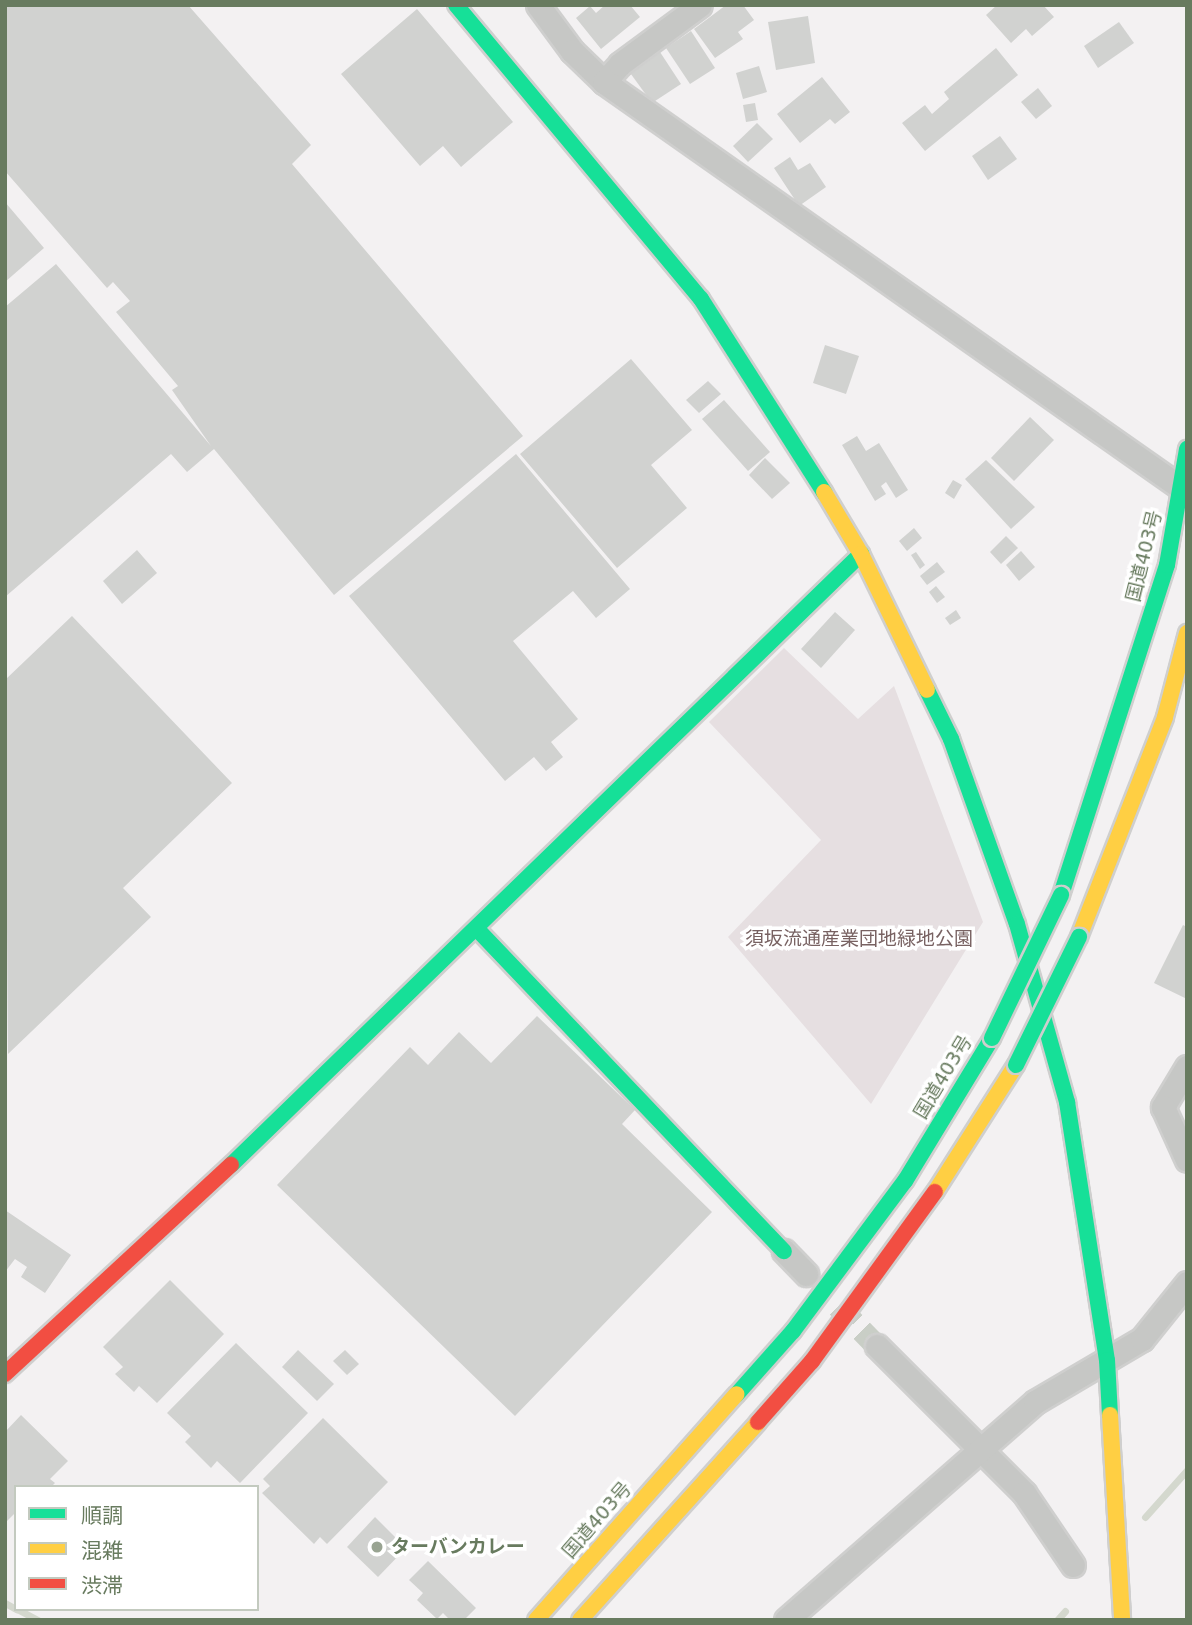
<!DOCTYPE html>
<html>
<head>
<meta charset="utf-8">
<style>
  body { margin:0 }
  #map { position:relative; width:1192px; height:1625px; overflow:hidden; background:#f3f1f2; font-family:"DejaVu Sans","Noto Sans JP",sans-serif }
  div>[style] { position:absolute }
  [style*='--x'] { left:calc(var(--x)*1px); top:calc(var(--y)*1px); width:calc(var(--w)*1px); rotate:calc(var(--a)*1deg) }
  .green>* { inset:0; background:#e6dfe1 }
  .stream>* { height:7px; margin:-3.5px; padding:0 3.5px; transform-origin:3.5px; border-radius:3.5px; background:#d4d8ce }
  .building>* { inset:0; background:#d1d2d0 }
  .street-tunnel>* { height:23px; margin-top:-11.5px; transform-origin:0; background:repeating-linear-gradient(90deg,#c9cec6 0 23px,transparent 0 34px) }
  .roads { filter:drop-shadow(2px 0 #cfcfce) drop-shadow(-2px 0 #cfcfce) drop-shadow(0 2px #cfcfce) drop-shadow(0 -2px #cfcfce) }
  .street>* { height:23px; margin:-11.5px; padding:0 11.5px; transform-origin:11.5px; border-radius:11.5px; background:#c6c7c5 }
  .fast>* { height:16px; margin:-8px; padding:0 8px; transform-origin:8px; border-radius:8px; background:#16e098 }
  .slow>* { height:16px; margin:-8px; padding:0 8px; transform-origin:8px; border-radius:8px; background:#ffcf43 }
  .jam>* { height:16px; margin:-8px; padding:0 8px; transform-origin:8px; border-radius:8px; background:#f24e42 }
  .bridges { filter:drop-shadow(2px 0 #cececd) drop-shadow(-2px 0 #cececd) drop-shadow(0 2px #cececd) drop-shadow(0 -2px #cececd) }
  .fast-bridge>* { height:16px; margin:-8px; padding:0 8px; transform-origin:8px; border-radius:8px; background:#16e098 }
  .dots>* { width:19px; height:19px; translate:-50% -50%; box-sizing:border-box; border:4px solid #fff; border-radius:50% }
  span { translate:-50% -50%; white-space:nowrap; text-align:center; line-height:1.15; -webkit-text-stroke:7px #fff; paint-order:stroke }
  .street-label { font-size:19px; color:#687b5f }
  .park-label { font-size:19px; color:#786262 }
  .poi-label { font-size:19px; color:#687b5f; font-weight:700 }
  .left { translate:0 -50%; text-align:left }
  .frame { position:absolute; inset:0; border:7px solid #687b5f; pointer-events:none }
  .legend { position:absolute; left:14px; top:1485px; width:245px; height:126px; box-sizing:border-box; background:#fff; border:2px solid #c3cabf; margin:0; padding:9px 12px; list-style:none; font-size:21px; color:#687b5f }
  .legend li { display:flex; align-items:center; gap:14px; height:35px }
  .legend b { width:35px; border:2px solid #c3cabf }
</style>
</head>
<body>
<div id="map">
  <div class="green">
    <div style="clip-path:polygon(784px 648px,858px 719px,894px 686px,983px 922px,871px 1104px,728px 937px,821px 840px,709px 722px)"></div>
  </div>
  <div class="stream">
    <div style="--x:1145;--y:1517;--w:63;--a:-48.2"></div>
    <div style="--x:5;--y:1603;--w:13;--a:29"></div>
    <div style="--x:17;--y:1609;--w:24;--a:28"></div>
    <div style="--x:1057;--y:1620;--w:12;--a:-48"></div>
  </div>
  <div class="building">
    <div style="clip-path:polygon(5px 5px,188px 5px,311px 145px,292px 164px,523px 436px,334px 595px,214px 449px,187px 472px,171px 454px,5px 597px,5px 307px,56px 264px,211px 446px,172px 390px,178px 386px,116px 312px,130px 301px,113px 282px,107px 288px,5px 171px)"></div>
    <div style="clip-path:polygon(605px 5px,630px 5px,640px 17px,601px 49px,576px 18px,590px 6px,596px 13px)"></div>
    <div style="clip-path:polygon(726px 5px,743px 5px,754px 20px,738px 32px,743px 39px,715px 58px,694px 29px)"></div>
    <div style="clip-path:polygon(997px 5px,1043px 5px,1054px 17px,1032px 36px,1026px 29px,1011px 43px,986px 15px)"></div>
    <div style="clip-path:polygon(417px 9px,513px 122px,461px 167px,443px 146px,420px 166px,341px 74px)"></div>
    <div style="clip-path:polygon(808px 16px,815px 63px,776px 70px,768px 22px)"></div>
    <div style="clip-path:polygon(1119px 22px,1134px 43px,1098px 68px,1084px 46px)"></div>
    <div style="clip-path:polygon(691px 31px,715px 68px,690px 84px,666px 48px)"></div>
    <div style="clip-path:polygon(996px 48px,1018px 75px,925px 151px,902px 123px,925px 105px,932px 114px,949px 99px,944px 92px)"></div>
    <div style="clip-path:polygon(658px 49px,681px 84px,652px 103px,628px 70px)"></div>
    <div style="clip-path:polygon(759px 66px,767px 92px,743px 99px,736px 73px)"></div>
    <div style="clip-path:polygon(822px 77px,850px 112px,835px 124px,830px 119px,800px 143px,777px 114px)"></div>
    <div style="clip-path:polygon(1038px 88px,1052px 106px,1036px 119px,1021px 102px)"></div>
    <div style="clip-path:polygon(755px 103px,758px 120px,746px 122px,743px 105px)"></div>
    <div style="clip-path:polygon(757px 123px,773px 139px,748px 162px,733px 146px)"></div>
    <div style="clip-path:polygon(1000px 136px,1017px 159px,988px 180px,972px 156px)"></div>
    <div style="clip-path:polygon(790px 157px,798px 170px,810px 163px,826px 187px,799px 206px,774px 168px)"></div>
    <div style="clip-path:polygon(5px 202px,44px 248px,5px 282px)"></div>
    <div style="clip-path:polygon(825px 345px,859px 356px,846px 394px,813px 383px)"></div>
    <div style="clip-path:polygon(631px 359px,692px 430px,651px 465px,687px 508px,617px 568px,520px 454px)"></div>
    <div style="clip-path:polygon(708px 381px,721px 394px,699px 413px,686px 400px)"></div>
    <div style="clip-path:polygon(724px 400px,770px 452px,748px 471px,702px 419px)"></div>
    <div style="clip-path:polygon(1030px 417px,1054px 440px,1014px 481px,991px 458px)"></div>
    <div style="clip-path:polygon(857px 436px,866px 451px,879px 443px,908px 490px,896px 498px,886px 482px,881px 486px,886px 494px,875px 501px,842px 445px)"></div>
    <div style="clip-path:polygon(516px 454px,630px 589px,596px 618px,573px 591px,513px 641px,578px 719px,551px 742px,563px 757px,546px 771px,534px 757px,505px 781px,349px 596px)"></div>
    <div style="clip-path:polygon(765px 458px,790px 483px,772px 499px,749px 475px)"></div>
    <div style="clip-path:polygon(986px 460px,1035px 507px,1011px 529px,965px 479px)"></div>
    <div style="clip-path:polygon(953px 480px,962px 485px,954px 499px,945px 493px)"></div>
    <div style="clip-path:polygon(914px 528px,922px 538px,907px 551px,899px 541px)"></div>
    <div style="clip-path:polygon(1006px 536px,1018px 548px,1001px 564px,990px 552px)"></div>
    <div style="clip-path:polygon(137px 550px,157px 573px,122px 604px,103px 581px)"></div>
    <div style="clip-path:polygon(1021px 551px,1035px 567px,1019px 581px,1006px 565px)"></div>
    <div style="clip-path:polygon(916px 552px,925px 565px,920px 569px,911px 555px)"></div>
    <div style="clip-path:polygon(937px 562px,945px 572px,927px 585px,920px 576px)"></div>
    <div style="clip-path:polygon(936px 586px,945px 597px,937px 603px,929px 592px)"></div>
    <div style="clip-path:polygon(956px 610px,961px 618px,950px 625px,945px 618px)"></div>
    <div style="clip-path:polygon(835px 612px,855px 630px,821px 668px,801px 649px)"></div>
    <div style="clip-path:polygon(72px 616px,232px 783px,123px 888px,151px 917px,8px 1054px,5px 680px)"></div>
    <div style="clip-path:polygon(1183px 925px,1187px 927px,1187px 999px,1154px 983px)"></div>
    <div style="clip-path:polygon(537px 1016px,635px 1110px,622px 1124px,712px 1212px,515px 1416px,277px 1185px,410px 1047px,428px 1065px,459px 1032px,491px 1063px)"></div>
    <div style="clip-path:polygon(5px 1210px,71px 1255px,45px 1293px,21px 1277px,27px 1267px,15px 1259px,5px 1272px)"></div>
    <div style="clip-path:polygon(170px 1280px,224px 1334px,157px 1403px,139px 1386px,134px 1392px,115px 1374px,123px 1367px,103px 1347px)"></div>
    <div style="clip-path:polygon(236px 1343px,308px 1413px,240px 1483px,217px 1461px,211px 1468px,185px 1442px,191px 1436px,167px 1413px)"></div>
    <div style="clip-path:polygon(298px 1350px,334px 1384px,317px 1401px,282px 1367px)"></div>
    <div style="clip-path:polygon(345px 1350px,359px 1364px,347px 1375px,333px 1361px)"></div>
    <div style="clip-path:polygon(21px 1415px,68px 1461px,50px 1479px,55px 1483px,51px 1487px,16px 1487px,16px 1512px,5px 1523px,5px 1432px)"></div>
    <div style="clip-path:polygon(323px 1418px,388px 1482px,327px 1544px,320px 1537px,314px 1544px,262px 1493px,270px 1486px,263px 1479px)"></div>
    <div style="clip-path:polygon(375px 1517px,406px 1548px,378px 1577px,347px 1547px)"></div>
    <div style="clip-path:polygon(428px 1561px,476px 1608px,464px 1620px,450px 1620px,443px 1613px,437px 1619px,417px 1600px,423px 1593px,409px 1580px)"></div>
  </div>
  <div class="street-tunnel">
    <div style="--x:838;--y:1306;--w:56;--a:45.7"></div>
  </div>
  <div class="roads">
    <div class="street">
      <div style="--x:538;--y:5;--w:57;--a:53.5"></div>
      <div style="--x:572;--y:51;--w:45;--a:44.1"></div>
      <div style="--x:604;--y:82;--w:713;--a:35.12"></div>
      <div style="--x:604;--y:82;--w:24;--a:-48"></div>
      <div style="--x:620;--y:64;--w:99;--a:-36.4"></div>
      <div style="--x:1187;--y:1067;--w:47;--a:121"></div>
      <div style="--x:1163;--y:1107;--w:58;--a:65.6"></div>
      <div style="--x:784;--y:1251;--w:32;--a:46"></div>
      <div style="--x:877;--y:1346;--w:208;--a:45"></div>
      <div style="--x:1024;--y:1493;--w:87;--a:55.8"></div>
      <div style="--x:786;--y:1620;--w:331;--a:-41.2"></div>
      <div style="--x:1035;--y:1402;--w:124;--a:-30.5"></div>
      <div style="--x:1142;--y:1339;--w:72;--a:-51.2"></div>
    </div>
    <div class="fast">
      <div style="--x:456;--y:5;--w:383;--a:50.2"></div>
      <div style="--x:701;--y:299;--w:229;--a:57.5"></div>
      <div style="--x:927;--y:690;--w:55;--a:63.9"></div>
      <div style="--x:951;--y:739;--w:196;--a:70.4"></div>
      <div style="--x:1017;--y:924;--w:185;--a:74.3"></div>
      <div style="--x:1067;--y:1102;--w:261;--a:81.2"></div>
      <div style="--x:1107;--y:1360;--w:55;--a:86.9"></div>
      <div style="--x:1061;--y:895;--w:347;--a:-72.2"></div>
      <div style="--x:1167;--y:565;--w:118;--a:-80.2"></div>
      <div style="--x:477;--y:929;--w:445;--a:46.4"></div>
      <div style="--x:231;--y:1165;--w:878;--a:-44.12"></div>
      <div style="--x:737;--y:1394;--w:84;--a:-48.4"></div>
      <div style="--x:793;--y:1331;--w:187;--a:-53.3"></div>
      <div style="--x:905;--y:1181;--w:167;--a:-58.7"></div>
    </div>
    <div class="slow">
      <div style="--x:824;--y:492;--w:72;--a:59.2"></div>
      <div style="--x:861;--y:554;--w:151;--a:64.1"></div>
      <div style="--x:1079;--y:937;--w:236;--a:-68.6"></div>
      <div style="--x:1165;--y:717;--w:87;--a:-75.3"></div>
      <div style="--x:935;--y:1192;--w:151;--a:-57.5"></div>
      <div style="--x:1110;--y:1415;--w:205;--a:86.6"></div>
      <div style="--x:536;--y:1620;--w:302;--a:-48.4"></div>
      <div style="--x:580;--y:1620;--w:266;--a:-48"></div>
    </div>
    <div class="jam">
      <div style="--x:5;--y:1374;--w:308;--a:-42.8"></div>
      <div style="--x:758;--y:1422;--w:81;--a:-48.5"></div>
      <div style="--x:812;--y:1361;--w:209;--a:-54"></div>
    </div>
  </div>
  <div class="bridges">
    <div class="fast-bridge">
      <div style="--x:992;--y:1038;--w:159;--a:-64.2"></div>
      <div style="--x:1016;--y:1065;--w:143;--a:-63.8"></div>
    </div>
  </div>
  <div class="dots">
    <div style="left:377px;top:1547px;background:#99a492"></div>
  </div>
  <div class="street-label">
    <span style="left:1144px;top:556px;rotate:-76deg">国道403号</span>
    <span style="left:943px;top:1077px;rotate:-59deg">国道403号</span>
    <span style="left:597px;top:1520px;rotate:-49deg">国道403号</span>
  </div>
  <div class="park-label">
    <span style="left:859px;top:939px">須坂流通産業団地緑地公園</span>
  </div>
  <div class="poi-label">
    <span class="left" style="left:391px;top:1547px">ターバンカレー</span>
  </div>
  <div class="frame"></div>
  <ul class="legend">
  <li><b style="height:9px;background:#16e098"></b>順調</li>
  <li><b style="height:9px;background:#ffcf43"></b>混雑</li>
  <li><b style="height:9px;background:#f24e42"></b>渋滞</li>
  </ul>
</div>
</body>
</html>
